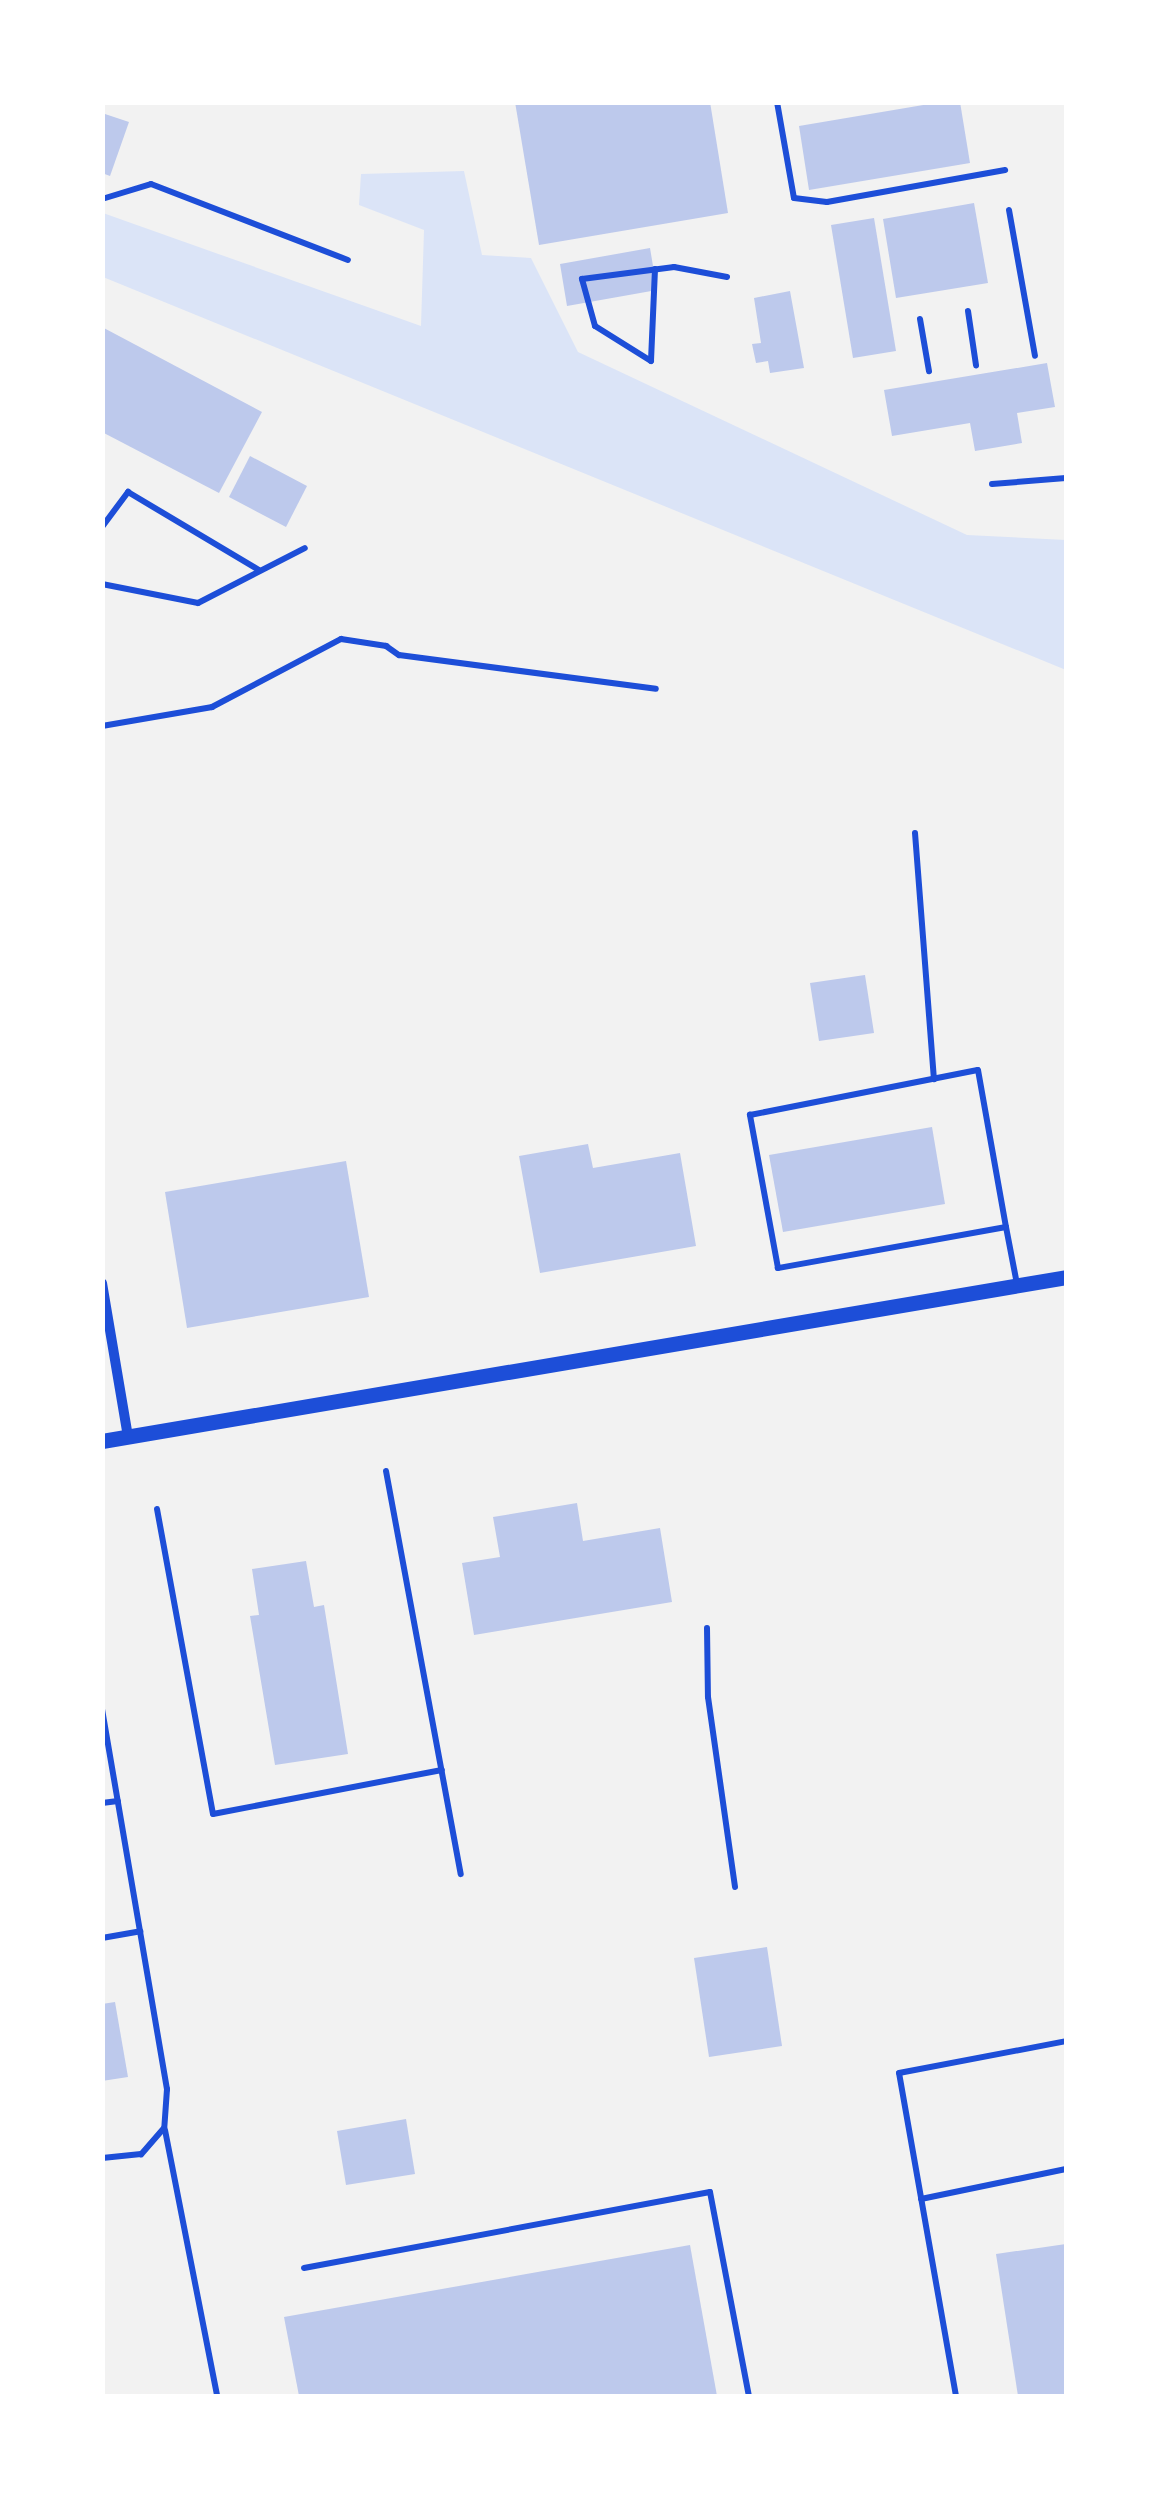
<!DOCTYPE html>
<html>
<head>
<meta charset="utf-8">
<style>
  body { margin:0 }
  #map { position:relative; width:1169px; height:2499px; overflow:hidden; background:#f2f2f2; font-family:"DejaVu Sans",sans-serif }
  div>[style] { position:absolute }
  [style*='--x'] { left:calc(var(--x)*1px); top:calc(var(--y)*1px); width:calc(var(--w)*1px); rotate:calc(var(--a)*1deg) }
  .green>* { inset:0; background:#dbe4f7 }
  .building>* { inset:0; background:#bdc9ec }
  .service>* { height:6px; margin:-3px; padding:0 3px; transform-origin:3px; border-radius:3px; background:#1d4ed8 }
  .minor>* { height:10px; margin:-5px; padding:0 5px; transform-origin:5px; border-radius:5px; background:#1d4ed8 }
  .tertiary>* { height:15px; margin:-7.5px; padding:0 7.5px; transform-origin:7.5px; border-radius:7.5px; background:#1d4ed8 }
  span { translate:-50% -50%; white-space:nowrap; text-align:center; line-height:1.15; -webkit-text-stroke:10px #fff; paint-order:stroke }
  .frame { position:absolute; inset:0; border:105px solid #fff; pointer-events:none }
</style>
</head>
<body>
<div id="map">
  <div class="green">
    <div style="clip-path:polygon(464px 171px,482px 255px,531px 258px,578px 352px,967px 535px,1066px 540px,1066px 670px,103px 277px,103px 213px,421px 326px,424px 230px,359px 205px,361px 174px)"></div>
  </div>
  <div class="building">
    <div style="clip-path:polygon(515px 102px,710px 102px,728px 213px,539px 245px)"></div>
    <div style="clip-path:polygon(941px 102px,960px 102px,970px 163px,809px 190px,799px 126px)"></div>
    <div style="clip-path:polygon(102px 113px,129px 122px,110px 176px,102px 173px)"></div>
    <div style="clip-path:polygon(974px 203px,988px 283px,896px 298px,883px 219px)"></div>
    <div style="clip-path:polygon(874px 218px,896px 351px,853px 358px,831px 225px)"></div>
    <div style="clip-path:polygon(650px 248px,657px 290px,567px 306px,560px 264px)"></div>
    <div style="clip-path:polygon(790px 291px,804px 368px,770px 373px,768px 361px,756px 363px,752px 344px,761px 343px,754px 298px)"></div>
    <div style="clip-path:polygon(102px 327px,262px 412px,219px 493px,102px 432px)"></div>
    <div style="clip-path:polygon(1047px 363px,1055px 407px,1017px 413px,1022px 443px,975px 451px,970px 423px,892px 436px,884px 390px)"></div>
    <div style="clip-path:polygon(250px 456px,307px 486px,286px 527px,229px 497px)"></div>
    <div style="clip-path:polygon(865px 975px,874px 1033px,819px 1041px,810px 983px)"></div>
    <div style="clip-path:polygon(932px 1127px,945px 1204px,783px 1232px,769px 1155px)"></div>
    <div style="clip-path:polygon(588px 1144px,593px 1168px,680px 1153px,696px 1246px,540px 1273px,519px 1156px)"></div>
    <div style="clip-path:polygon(346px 1161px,369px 1297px,187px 1328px,165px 1192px)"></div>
    <div style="clip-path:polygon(577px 1503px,583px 1541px,660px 1528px,672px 1602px,474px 1635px,462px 1563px,500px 1557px,493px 1517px)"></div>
    <div style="clip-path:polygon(306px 1561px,314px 1607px,324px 1605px,348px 1754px,275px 1765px,250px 1616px,259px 1615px,252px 1569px)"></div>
    <div style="clip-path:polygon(767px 1947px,782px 2046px,709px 2057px,694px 1958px)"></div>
    <div style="clip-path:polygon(115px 2002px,128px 2077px,102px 2081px,102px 2004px)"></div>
    <div style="clip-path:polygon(406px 2119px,415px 2174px,346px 2185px,337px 2131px)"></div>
    <div style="clip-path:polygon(1066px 2244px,1066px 2396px,1018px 2396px,996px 2254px)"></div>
    <div style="clip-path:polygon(690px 2245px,717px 2396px,299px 2396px,284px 2317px)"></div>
  </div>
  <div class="service">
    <div style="--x:777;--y:102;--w:97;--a:80"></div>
    <div style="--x:794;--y:198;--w:33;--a:7"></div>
    <div style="--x:827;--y:202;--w:181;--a:-10.2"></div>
    <div style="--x:102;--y:199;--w:51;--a:-17"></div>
    <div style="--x:151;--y:184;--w:211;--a:21.1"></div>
    <div style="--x:1009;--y:210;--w:148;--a:79.9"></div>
    <div style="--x:655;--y:269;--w:92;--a:92.5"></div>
    <div style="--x:651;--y:361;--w:66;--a:-148"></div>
    <div style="--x:595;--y:326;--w:49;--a:-105.5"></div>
    <div style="--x:582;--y:279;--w:93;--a:-7.4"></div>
    <div style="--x:674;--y:267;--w:54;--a:10.7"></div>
    <div style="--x:968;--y:311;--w:55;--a:81.6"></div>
    <div style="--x:920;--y:319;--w:53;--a:80.2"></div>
    <div style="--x:992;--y:484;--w:74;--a:-4.6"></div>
    <div style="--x:102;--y:527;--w:44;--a:-53.4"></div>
    <div style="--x:128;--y:492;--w:152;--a:30.8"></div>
    <div style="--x:102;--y:584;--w:98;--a:11.2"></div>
    <div style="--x:198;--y:603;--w:120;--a:-27.2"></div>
    <div style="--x:102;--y:726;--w:112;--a:-9.8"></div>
    <div style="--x:212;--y:707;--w:146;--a:-27.8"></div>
    <div style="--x:341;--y:639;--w:46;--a:8.8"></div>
    <div style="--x:386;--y:646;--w:16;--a:35"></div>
    <div style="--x:399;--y:655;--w:259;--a:7.5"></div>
    <div style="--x:915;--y:833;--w:247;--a:85.6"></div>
    <div style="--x:1006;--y:1227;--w:232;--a:169.8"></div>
    <div style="--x:778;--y:1268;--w:156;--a:-100.4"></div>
    <div style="--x:750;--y:1115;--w:232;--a:-11.2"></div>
    <div style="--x:978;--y:1070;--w:159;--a:79.9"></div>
    <div style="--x:1006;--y:1227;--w:58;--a:79.1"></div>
    <div style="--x:386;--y:1471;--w:410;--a:79.5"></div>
    <div style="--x:157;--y:1509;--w:310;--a:79.6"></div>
    <div style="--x:213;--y:1814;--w:233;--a:-10.9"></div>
    <div style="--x:707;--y:1628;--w:69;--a:89.2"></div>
    <div style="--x:708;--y:1697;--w:192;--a:81.9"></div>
    <div style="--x:102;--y:1709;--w:386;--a:80.3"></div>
    <div style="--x:167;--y:2089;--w:39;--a:94"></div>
    <div style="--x:164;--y:2128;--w:35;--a:131"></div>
    <div style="--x:141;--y:2154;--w:39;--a:174"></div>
    <div style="--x:102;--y:1803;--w:16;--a:-7"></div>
    <div style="--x:102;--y:1938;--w:39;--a:-10"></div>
    <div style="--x:165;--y:2130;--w:271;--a:78.9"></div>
    <div style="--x:921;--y:2199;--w:148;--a:-11.7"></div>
    <div style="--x:304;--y:2268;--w:413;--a:-10.6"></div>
    <div style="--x:710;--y:2192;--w:208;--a:79.2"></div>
    <div style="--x:956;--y:2396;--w:328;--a:-100"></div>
    <div style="--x:899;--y:2073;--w:170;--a:-10.8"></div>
  </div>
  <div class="minor">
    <div style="--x:102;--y:1283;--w:156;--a:80.4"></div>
  </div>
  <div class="tertiary">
    <div style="--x:102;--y:1441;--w:978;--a:-9.65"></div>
  </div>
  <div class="frame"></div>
</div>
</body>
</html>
